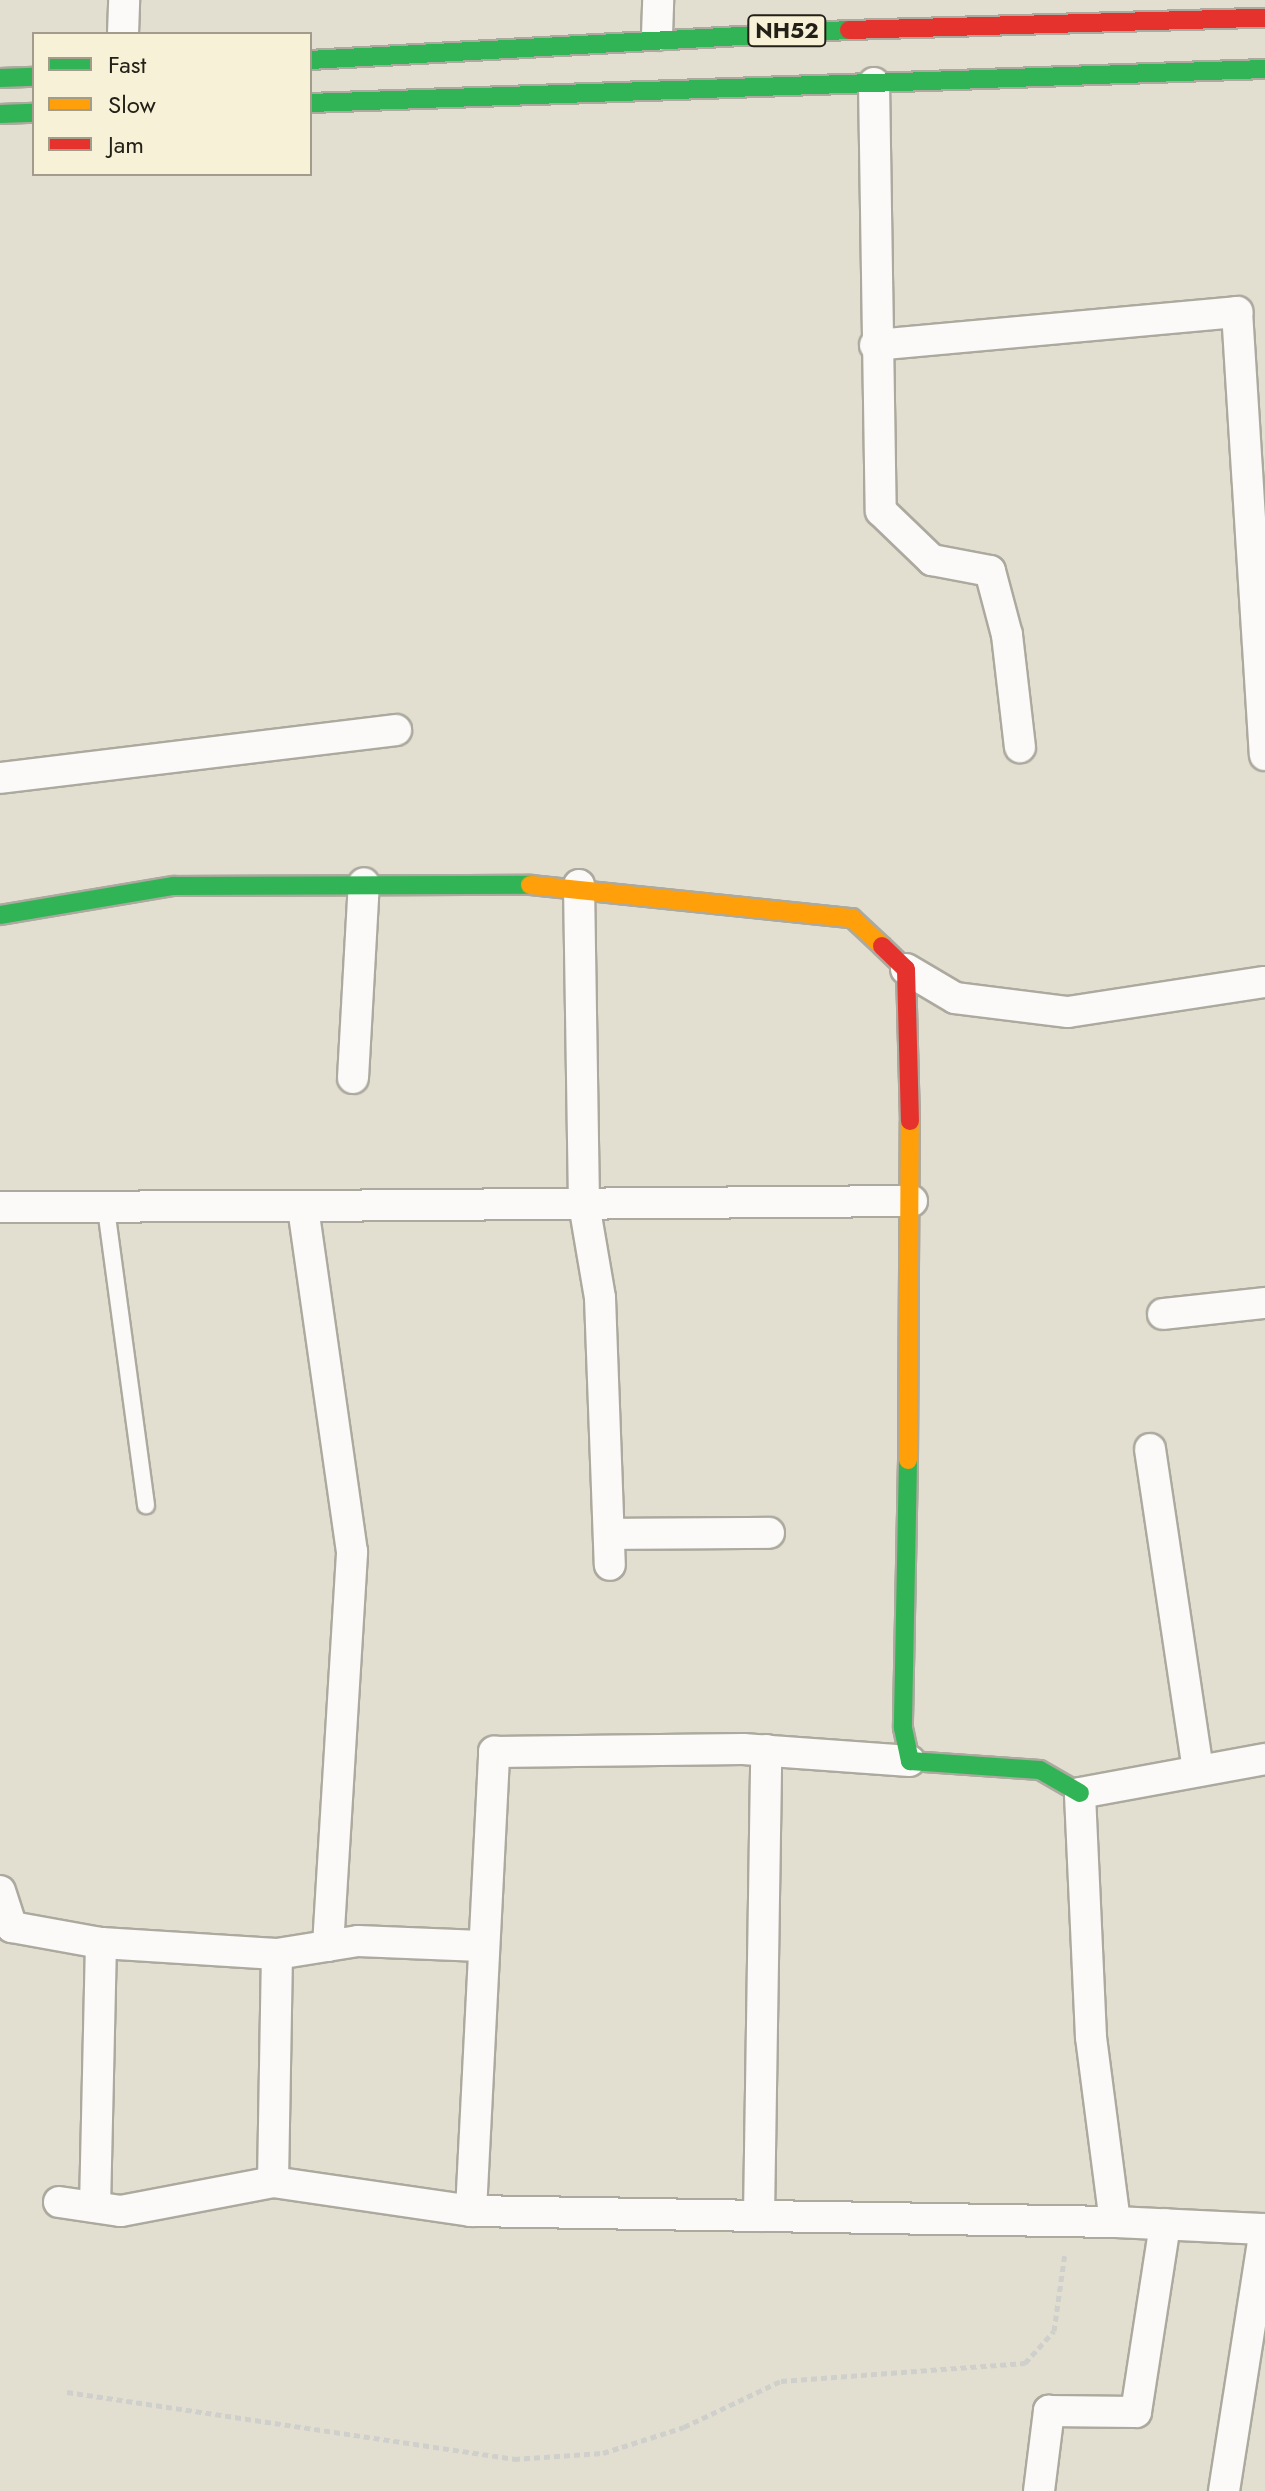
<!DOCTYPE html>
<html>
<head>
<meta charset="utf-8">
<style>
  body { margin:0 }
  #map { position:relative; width:1265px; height:2491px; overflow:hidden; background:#e2dfd1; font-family:Jost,sans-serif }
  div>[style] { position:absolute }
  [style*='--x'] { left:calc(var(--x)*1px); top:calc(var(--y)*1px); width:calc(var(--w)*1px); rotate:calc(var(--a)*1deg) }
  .path>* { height:5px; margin-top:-2.5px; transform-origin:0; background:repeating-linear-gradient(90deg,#cfcfcb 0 6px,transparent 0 10px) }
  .roads { filter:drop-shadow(2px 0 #aca99e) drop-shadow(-2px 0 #aca99e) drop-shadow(0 2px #aca99e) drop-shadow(0 -2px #aca99e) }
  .lane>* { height:16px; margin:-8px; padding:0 8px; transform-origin:8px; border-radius:8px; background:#fbfaf8 }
  .street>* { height:30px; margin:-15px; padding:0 15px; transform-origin:15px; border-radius:15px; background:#fbfaf8 }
  .fast>* { height:18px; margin:-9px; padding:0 9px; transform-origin:9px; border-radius:9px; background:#30b455 }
  .slow>* { height:18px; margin:-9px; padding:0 9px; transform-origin:9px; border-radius:9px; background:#ff9f0a }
  .jam>* { height:18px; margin:-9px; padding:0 9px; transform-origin:9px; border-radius:9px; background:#e5322d }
  span { translate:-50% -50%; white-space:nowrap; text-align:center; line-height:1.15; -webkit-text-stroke:6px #f7f1d7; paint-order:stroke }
  .shield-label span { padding:2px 6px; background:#f7f1d7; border:2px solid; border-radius:6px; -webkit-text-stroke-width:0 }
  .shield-label { font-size:22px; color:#222017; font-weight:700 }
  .legend { position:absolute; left:32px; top:32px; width:280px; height:144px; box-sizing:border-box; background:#f7f1d7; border:2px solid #a29d8a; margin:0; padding:10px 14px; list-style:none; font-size:24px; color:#222017 }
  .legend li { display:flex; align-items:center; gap:16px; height:40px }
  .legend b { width:40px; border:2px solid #a29d8a }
</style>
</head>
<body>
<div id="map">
  <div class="path">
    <div style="--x:67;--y:2392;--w:452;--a:8.5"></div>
    <div style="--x:514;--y:2459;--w:89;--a:-3.9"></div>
    <div style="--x:603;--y:2453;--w:85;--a:-17.8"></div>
    <div style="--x:684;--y:2427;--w:107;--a:-25.4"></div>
    <div style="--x:781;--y:2381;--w:245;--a:-4.2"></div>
    <div style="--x:1025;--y:2363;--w:43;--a:-47.8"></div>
    <div style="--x:1054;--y:2331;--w:79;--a:-82"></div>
  </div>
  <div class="roads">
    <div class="lane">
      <div style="--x:106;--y:1209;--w:299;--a:82.3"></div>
    </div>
    <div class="street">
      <div style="--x:123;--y:34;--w:34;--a:-88"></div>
      <div style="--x:657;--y:35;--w:35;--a:-88"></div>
      <div style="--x:874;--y:83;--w:428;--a:89.1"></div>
      <div style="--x:881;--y:511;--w:71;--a:43.9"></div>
      <div style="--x:932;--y:560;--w:59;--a:10.7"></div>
      <div style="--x:990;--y:571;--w:66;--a:75.1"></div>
      <div style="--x:1007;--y:635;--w:113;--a:83.4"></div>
      <div style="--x:875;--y:345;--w:364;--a:-5.2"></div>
      <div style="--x:1237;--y:312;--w:444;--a:86.4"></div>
      <div style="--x:0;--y:778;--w:399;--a:-6.9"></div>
      <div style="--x:579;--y:885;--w:319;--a:89.1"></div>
      <div style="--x:584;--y:1204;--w:95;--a:80.3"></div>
      <div style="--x:600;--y:1298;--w:267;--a:87.9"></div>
      <div style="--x:906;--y:969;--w:57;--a:30.6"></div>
      <div style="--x:955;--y:998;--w:114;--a:7.1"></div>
      <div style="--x:1068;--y:1012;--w:199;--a:-8.7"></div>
      <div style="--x:353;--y:1078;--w:195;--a:-86.8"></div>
      <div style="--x:0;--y:1207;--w:303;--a:-0.2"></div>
      <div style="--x:1163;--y:1314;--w:103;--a:-6.2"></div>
      <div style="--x:1150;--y:1449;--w:324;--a:81.5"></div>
      <div style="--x:610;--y:1534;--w:159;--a:-0.4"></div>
      <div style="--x:0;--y:1891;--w:38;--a:72"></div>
      <div style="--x:12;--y:1927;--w:90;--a:10.2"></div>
      <div style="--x:328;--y:1946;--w:395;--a:-86.5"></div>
      <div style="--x:352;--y:1552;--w:349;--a:-98.1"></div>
      <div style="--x:303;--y:1206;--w:609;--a:-0.47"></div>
      <div style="--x:273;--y:2182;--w:228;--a:-89"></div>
      <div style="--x:277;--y:1954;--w:82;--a:-9.1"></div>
      <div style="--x:358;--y:1941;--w:123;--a:2.3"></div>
      <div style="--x:59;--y:2202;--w:63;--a:8.3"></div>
      <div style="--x:121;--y:2211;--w:155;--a:-10.8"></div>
      <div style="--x:273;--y:2182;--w:200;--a:8.3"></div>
      <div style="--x:471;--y:2211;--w:644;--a:0.98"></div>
      <div style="--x:1115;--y:2222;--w:187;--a:-97.4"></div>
      <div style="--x:1091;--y:2037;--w:244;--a:-92.6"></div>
      <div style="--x:1080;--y:1793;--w:188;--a:-10.4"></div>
      <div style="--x:95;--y:2207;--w:264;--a:-88.7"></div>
      <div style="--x:101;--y:1943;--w:176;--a:3.6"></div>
      <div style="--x:471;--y:2211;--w:460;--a:-87.1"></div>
      <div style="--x:494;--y:1752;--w:249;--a:-0.7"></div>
      <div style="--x:743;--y:1749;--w:167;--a:4.1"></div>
      <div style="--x:759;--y:2216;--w:466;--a:-89.1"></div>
      <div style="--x:1115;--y:2222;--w:150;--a:2.7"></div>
      <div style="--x:1039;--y:2491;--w:81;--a:-82.9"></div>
      <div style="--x:1049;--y:2411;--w:87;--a:0.7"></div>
      <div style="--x:1136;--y:2412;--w:190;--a:-81.2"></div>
      <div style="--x:1224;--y:2491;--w:265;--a:-81.1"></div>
    </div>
    <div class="fast">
      <div style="--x:310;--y:60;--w:540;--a:-3.19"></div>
      <div style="--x:0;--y:78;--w:34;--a:-2"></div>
      <div style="--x:310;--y:103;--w:956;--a:-2.04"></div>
      <div style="--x:0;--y:114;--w:34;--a:-2"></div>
      <div style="--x:0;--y:915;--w:176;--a:-9.5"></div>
      <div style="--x:174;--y:886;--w:356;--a:-0.2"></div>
      <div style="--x:908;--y:1460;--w:268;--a:91.1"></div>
      <div style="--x:903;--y:1728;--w:34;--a:78"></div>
      <div style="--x:910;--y:1761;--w:130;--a:4"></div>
      <div style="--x:1040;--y:1770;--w:46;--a:29.9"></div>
    </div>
    <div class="slow">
      <div style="--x:530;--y:885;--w:324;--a:5.9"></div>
      <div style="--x:852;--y:918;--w:41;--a:43"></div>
      <div style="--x:908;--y:1460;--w:339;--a:-89.7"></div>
    </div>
    <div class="jam">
      <div style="--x:849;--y:30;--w:416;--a:-1.7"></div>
      <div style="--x:882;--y:946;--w:33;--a:44"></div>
      <div style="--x:906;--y:969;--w:152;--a:88.5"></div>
    </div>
  </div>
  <div class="shield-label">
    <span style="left:787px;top:31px">NH52</span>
  </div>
  <ul class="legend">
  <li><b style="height:10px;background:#30b455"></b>Fast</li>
  <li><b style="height:10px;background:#ff9f0a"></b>Slow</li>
  <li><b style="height:10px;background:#e5322d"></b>Jam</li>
  </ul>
</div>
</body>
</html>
